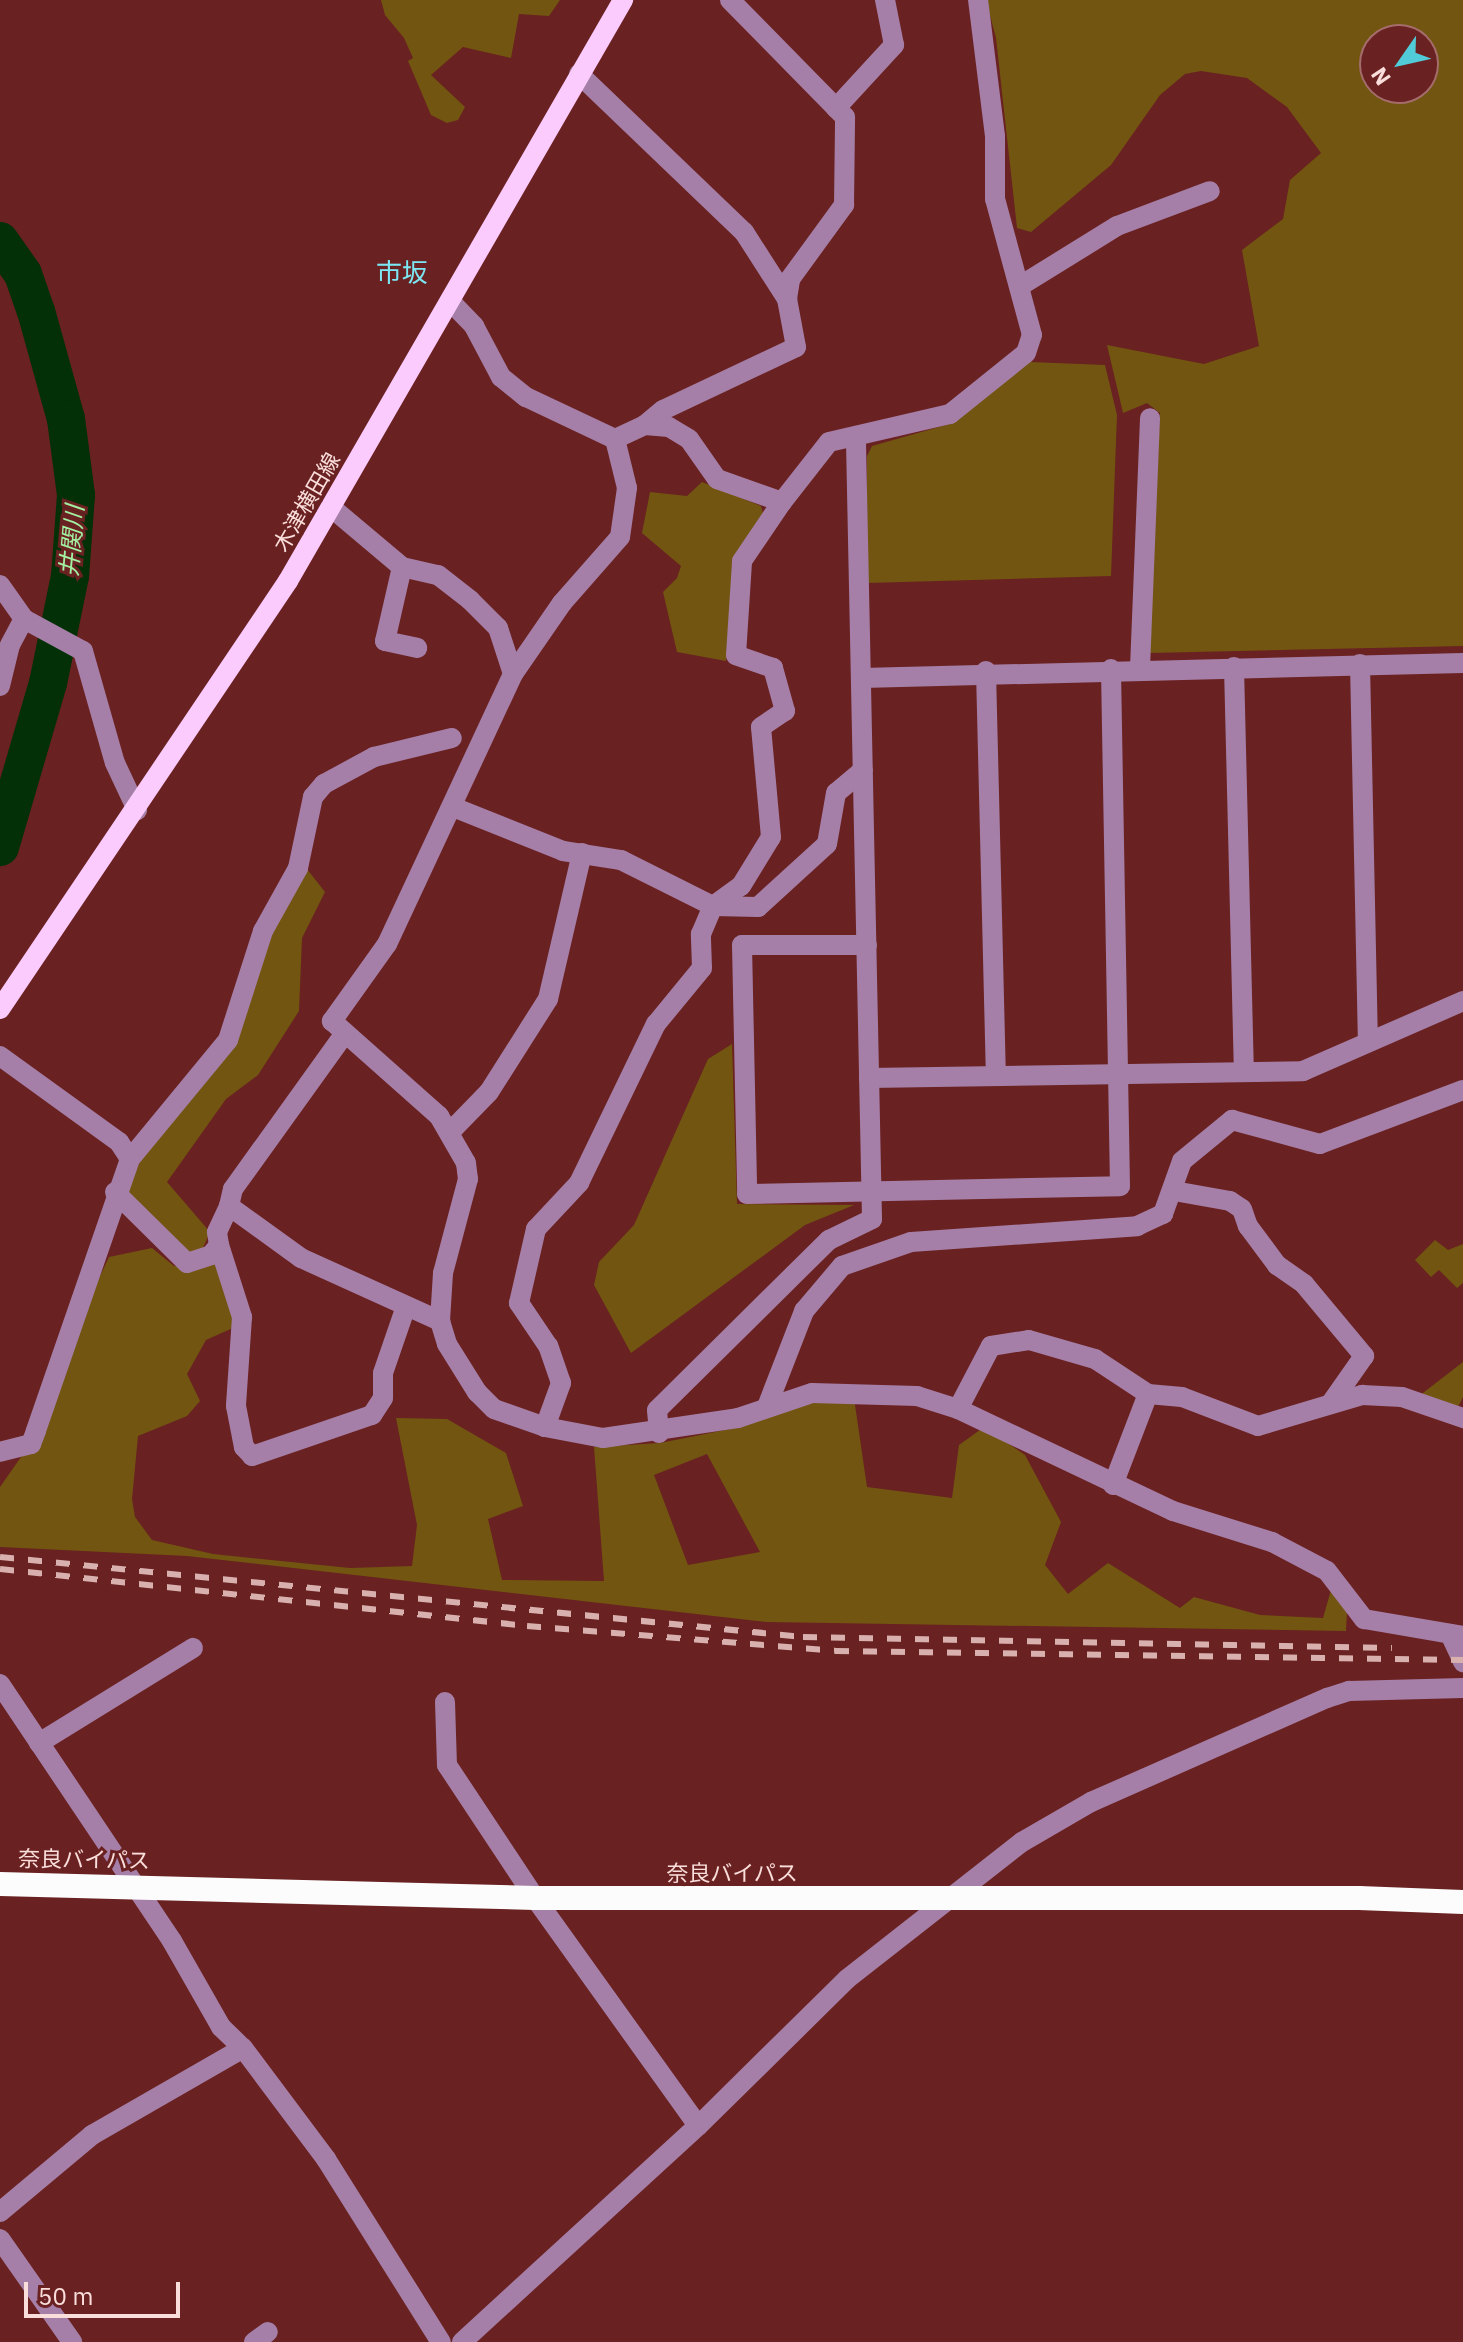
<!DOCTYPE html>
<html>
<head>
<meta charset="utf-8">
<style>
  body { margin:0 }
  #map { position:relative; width:1463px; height:2342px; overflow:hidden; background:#6a2121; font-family:"IBM Plex Sans","Noto Sans JP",sans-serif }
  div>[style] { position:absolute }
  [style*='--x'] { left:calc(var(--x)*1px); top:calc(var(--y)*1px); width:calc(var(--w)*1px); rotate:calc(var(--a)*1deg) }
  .green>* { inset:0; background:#715511 }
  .river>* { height:38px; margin:-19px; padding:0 19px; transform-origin:19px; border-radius:19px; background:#033007 }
  .minor>* { height:20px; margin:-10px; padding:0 10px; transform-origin:10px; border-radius:10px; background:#a57fa7 }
  .major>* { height:20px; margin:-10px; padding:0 10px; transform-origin:10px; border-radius:10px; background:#facbfc }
  .highway>* { height:24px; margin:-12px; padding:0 12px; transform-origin:12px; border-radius:12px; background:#fcfcfc }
  .rail>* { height:6px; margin-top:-3px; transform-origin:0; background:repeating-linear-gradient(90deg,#d8b1af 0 14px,transparent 0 28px) }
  span { translate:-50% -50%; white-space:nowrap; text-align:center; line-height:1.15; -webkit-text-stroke:6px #6a2121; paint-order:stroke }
  .street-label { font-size:22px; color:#fadedb }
  .water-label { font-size:24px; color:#a2f2a2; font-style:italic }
  .quarter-label { font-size:26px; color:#7ce7f2 }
  .north { position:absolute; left:1359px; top:24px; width:80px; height:80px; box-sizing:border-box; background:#6a2121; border:2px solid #a46d6b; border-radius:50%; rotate:236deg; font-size:22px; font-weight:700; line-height:32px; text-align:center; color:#fadedb }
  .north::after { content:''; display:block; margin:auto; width:28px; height:36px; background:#52cbd8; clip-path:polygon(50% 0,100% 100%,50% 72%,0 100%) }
  .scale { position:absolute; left:24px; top:2282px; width:156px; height:36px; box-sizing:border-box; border:4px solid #fadedb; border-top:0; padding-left:10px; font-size:24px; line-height:28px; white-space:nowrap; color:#fadedb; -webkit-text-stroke:6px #6a2121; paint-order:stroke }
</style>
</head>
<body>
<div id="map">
  <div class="green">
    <div style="clip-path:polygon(381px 0,560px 0,549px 16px,519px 14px,511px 58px,463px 47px,431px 75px,465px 107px,458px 120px,447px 123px,431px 115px,408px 61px,413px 58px,404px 38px,385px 15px)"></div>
    <div style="clip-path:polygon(evenodd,986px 0,1463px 0,1463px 646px,1149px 653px,1160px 413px,1147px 403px,1123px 413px,1107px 345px,1204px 364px,1259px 346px,1242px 250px,1283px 219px,1290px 180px,1321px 153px,1287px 107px,1247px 78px,1201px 71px,1185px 74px,1160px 95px,1111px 165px,1031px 232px,1017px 228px,996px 38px,986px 0,1375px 40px,1423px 40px,1423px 88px,1375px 88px,1375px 40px)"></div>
    <div style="clip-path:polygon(1030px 362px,1105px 365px,1117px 415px,1111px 576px,867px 583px,867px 456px,872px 446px,953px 423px)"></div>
    <div style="clip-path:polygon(702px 482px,761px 506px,764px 517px,733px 558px,726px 661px,677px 652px,663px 592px,677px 578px,681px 566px,642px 533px,650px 492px,687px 496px)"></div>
    <div style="clip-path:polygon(303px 864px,325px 892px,302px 938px,299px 1011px,258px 1075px,226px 1099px,167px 1182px,210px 1232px,202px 1250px,186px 1257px,124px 1189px,142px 1159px,231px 1050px,269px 934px)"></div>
    <div style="clip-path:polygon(732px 1044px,737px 1204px,854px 1205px,805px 1225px,631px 1353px,594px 1285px,599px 1262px,634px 1225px,708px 1059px)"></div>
    <div style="clip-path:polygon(1435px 1240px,1448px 1250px,1463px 1244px,1463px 1283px,1457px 1288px,1439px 1270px,1431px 1277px,1415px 1260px)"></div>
    <div style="clip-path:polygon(evenodd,152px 1248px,174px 1266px,215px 1264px,235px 1327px,206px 1340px,187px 1374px,200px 1401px,187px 1416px,138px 1436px,132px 1499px,135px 1517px,152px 1540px,213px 1554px,350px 1568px,412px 1566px,417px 1525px,396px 1418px,447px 1419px,506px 1453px,523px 1506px,488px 1519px,502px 1580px,604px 1581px,594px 1447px,660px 1443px,740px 1427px,812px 1400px,854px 1398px,867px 1487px,952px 1498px,959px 1445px,984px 1427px,1025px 1455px,1061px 1522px,1045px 1565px,1068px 1594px,1108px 1563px,1180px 1608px,1194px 1597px,1260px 1615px,1323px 1618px,1331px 1590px,1347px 1611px,1346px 1631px,767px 1622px,187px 1556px,0 1547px,0 1487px,21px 1457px,35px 1451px,76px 1327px,109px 1257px,152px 1248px,707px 1454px,760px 1552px,688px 1565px,654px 1475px,707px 1454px)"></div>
    <div style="clip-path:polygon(1463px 1362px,1463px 1397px,1457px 1409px,1419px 1396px)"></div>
  </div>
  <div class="river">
    <div style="--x:0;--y:241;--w:40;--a:55.1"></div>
    <div style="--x:23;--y:274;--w:39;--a:71"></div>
    <div style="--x:36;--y:311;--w:112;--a:74.5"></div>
    <div style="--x:66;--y:419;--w:77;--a:82.5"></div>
    <div style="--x:76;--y:495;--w:81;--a:94.2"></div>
    <div style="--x:70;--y:576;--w:109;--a:101.6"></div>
    <div style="--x:48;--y:683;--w:171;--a:106.3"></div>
  </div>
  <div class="minor">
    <div style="--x:730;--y:0;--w:151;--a:45.5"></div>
    <div style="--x:579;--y:74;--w:228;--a:43.8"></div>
    <div style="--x:744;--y:232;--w:80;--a:57.3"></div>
    <div style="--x:1020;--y:286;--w:114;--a:-31.7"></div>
    <div style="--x:1117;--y:226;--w:99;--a:-20.6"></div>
    <div style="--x:450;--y:301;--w:35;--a:46"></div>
    <div style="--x:474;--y:326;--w:58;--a:62.1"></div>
    <div style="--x:501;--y:377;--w:32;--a:39"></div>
    <div style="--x:526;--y:397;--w:98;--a:25.3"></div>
    <div style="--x:615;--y:439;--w:50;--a:76.2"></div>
    <div style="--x:627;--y:488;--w:49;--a:98.1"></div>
    <div style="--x:620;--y:537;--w:88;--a:131.3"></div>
    <div style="--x:562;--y:603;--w:86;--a:124.6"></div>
    <div style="--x:513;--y:674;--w:298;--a:115"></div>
    <div style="--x:387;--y:944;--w:95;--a:125.5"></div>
    <div style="--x:332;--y:1021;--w:143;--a:41.6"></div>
    <div style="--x:439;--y:1116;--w:54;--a:60.1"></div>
    <div style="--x:466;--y:1163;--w:16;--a:83"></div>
    <div style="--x:468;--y:1179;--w:97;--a:104.9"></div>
    <div style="--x:443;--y:1273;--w:48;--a:93.6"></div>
    <div style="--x:440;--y:1321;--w:24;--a:73"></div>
    <div style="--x:447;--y:1344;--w:57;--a:58"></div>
    <div style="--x:477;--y:1392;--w:24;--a:45"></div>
    <div style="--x:494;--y:1409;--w:54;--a:19.4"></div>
    <div style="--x:545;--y:1427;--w:59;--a:10.7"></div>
    <div style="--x:603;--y:1438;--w:136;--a:-8.4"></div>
    <div style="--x:738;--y:1418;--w:78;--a:-18.7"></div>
    <div style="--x:812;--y:1393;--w:105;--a:1.6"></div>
    <div style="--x:917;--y:1396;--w:43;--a:17.6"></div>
    <div style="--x:958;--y:1409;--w:238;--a:25.4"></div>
    <div style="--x:1173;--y:1511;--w:104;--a:17.4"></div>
    <div style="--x:1272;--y:1542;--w:62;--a:27.8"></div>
    <div style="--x:1327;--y:1571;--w:61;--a:52.4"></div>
    <div style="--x:1364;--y:1619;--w:100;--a:9.7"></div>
    <div style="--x:645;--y:425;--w:23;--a:-40"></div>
    <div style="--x:663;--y:410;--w:147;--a:-25.3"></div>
    <div style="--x:796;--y:347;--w:49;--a:-100.6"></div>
    <div style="--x:787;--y:299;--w:20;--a:-81"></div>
    <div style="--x:790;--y:279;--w:92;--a:-53.9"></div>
    <div style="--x:844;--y:205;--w:88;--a:-89.3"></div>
    <div style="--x:845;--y:117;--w:13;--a:-135"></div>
    <div style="--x:836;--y:108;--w:86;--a:-47.4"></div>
    <div style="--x:894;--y:45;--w:46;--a:-101.3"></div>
    <div style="--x:615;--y:439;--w:33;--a:-25"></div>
    <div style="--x:645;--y:425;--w:24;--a:5"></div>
    <div style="--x:669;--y:427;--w:23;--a:31"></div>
    <div style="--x:689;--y:439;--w:49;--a:55"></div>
    <div style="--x:717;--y:479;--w:69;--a:19.5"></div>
    <div style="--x:782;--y:502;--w:76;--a:-51.9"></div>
    <div style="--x:829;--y:442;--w:124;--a:-13"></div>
    <div style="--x:950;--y:414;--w:97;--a:-38.8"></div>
    <div style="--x:1026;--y:353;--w:19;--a:-72"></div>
    <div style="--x:1032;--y:335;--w:141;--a:-105.2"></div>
    <div style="--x:995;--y:199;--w:63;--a:-90"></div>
    <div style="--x:995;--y:136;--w:137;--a:-97.1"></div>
    <div style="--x:332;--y:508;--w:92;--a:40.1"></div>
    <div style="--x:402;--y:567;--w:37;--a:13"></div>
    <div style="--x:438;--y:575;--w:41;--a:38"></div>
    <div style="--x:470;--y:600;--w:40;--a:45"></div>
    <div style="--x:498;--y:628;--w:48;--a:71.9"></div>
    <div style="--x:402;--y:567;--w:76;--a:102.9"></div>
    <div style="--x:385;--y:641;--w:33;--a:12"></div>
    <div style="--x:0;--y:585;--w:42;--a:54.8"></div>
    <div style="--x:24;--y:619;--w:67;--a:28.5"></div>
    <div style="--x:83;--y:651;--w:116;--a:74.1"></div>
    <div style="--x:115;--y:763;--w:52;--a:64.9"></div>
    <div style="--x:1360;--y:664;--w:378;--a:88.8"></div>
    <div style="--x:1234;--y:667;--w:405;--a:88.6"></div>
    <div style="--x:1140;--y:668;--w:250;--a:-87.7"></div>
    <div style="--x:986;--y:671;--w:405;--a:88.6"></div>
    <div style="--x:862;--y:678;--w:601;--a:-1.43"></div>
    <div style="--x:0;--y:686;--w:42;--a:-76.3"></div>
    <div style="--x:10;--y:645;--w:30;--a:-62"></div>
    <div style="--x:453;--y:807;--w:118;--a:21.8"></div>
    <div style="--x:563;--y:851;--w:59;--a:8.8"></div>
    <div style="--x:621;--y:860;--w:103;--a:26.6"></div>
    <div style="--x:713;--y:906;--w:45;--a:1.3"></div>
    <div style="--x:758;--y:907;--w:93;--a:-42.4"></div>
    <div style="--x:827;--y:844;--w:52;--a:-80"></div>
    <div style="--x:836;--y:793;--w:35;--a:-40"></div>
    <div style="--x:867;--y:945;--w:125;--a:180"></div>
    <div style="--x:742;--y:945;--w:249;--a:88.8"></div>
    <div style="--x:747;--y:1194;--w:373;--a:-1.2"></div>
    <div style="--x:1120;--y:1186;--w:517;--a:-91"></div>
    <div style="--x:0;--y:1056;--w:147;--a:35.9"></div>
    <div style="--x:119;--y:1142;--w:20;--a:57"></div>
    <div style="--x:130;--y:1159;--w:288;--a:109.1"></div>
    <div style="--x:36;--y:1431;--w:14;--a:111"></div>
    <div style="--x:31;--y:1444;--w:32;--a:166"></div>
    <div style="--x:869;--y:1078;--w:434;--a:-0.9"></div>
    <div style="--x:1303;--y:1071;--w:175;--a:-23.6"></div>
    <div style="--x:451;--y:1131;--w:54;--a:-45.7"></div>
    <div style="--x:489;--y:1092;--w:110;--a:-57.6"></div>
    <div style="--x:548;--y:999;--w:150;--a:-76.9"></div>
    <div style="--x:130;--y:1159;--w:154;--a:-50.5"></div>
    <div style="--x:228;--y:1040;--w:114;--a:-72.2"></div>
    <div style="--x:263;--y:931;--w:72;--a:-60.9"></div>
    <div style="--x:298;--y:868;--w:73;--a:-78.1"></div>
    <div style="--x:313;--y:797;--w:17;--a:-50"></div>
    <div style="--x:324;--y:784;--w:57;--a:-28.4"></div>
    <div style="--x:374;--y:757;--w:80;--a:-13.7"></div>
    <div style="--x:1174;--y:1191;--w:57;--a:10.1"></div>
    <div style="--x:1230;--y:1201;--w:14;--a:34"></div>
    <div style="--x:1242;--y:1209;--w:18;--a:71"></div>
    <div style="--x:1248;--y:1226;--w:49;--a:53.4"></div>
    <div style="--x:1277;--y:1265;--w:33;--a:35"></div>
    <div style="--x:1304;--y:1284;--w:94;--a:50.2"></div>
    <div style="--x:1364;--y:1356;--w:57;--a:125.1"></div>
    <div style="--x:115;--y:1192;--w:101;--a:44.6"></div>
    <div style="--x:187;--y:1263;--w:25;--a:-18"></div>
    <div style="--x:211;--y:1255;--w:13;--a:-51"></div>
    <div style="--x:219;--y:1245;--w:13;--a:-99"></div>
    <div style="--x:217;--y:1232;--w:29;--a:-65"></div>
    <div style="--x:229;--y:1206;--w:89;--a:35.8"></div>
    <div style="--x:301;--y:1258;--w:153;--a:24.4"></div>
    <div style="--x:229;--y:1206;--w:17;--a:-77"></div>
    <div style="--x:233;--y:1189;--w:192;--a:-54.3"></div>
    <div style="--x:219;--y:1245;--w:76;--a:72.3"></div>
    <div style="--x:242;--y:1317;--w:89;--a:93.9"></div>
    <div style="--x:236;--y:1406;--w:42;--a:79"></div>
    <div style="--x:244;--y:1447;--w:12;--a:48"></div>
    <div style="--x:252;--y:1456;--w:127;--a:-18.9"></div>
    <div style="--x:372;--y:1415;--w:20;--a:-57"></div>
    <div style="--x:383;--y:1398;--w:25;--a:-90"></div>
    <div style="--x:383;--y:1373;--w:68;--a:-71"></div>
    <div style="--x:768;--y:1404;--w:100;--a:-68.8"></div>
    <div style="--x:804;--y:1311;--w:59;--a:-49.8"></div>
    <div style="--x:842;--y:1266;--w:73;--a:-19.2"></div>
    <div style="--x:911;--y:1242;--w:227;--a:-4"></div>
    <div style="--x:1137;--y:1226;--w:29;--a:-25"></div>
    <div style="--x:1163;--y:1214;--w:56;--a:-70.3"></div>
    <div style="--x:1182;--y:1161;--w:65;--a:-39.4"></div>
    <div style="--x:1232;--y:1120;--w:91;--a:15.3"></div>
    <div style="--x:1320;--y:1144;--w:153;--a:-20.7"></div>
    <div style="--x:958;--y:1409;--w:71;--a:-62.4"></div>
    <div style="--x:991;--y:1346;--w:38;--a:-9"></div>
    <div style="--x:1029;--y:1340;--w:69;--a:16.1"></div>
    <div style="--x:1095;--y:1359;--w:64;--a:33.4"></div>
    <div style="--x:1148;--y:1394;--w:34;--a:5"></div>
    <div style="--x:1182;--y:1397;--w:81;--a:20.9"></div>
    <div style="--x:1258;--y:1426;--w:109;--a:-16.6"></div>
    <div style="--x:1362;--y:1395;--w:40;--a:2.9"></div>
    <div style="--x:1402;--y:1397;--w:65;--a:19"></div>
    <div style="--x:545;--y:1427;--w:47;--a:-70"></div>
    <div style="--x:561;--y:1383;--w:39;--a:-109"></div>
    <div style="--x:548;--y:1346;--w:52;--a:-124"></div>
    <div style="--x:519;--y:1303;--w:76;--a:-77.1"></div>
    <div style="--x:536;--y:1229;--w:63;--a:-46.9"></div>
    <div style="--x:579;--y:1183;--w:177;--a:-64.2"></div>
    <div style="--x:656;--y:1024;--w:72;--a:-50.6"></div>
    <div style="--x:702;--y:968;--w:34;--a:-92"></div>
    <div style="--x:701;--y:934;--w:30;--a:-67"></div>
    <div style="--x:713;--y:906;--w:34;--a:-36"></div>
    <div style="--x:741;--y:886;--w:57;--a:-58.5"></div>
    <div style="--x:771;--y:837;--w:110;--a:-95.2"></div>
    <div style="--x:761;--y:727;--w:29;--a:-34"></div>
    <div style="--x:785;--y:711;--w:45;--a:-105.6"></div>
    <div style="--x:773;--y:668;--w:39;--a:-161"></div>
    <div style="--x:736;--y:655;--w:94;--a:-86.3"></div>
    <div style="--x:742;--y:561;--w:71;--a:-55.9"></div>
    <div style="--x:659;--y:1433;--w:23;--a:-95"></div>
    <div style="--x:657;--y:1410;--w:242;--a:-44.7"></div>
    <div style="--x:829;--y:1240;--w:48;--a:-26"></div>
    <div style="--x:872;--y:1219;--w:780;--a:-91.18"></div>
    <div style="--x:1113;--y:1485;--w:97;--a:-69"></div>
    <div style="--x:1451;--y:1636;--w:29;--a:65"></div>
    <div style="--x:0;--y:1684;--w:309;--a:56.2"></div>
    <div style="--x:172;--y:1941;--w:99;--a:60.3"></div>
    <div style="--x:221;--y:2027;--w:30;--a:44"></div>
    <div style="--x:243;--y:2048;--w:139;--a:53.2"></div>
    <div style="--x:326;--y:2159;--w:216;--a:57.9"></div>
    <div style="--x:445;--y:1702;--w:63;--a:88.2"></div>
    <div style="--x:447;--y:1765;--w:159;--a:56.5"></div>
    <div style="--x:535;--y:1898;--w:280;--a:54.4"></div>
    <div style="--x:39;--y:1743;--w:181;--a:-31.7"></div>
    <div style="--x:0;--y:2212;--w:120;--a:-39.9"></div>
    <div style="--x:92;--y:2135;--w:174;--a:-29.9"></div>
    <div style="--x:0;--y:2239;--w:126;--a:55"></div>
    <div style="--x:254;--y:2342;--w:17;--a:-36"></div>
    <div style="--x:462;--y:2342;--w:320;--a:-42.5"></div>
    <div style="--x:698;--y:2126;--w:209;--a:-44.6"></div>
    <div style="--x:847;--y:1979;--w:222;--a:-38.1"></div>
    <div style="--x:1022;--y:1842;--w:80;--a:-30.1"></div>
    <div style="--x:1091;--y:1802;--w:258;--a:-23.8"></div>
    <div style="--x:1327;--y:1698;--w:23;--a:-18"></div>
    <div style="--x:1349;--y:1691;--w:114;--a:-1.5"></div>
  </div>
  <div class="major">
    <div style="--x:0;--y:1009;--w:516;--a:-56.06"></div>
    <div style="--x:288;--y:581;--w:671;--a:-60.03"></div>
  </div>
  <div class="highway">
    <div style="--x:0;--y:1884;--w:535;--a:1.5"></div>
    <div style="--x:535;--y:1898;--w:824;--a:0"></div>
    <div style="--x:1359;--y:1898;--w:104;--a:2.2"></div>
  </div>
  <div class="rail">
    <div style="--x:0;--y:1557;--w:807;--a:5.69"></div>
    <div style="--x:803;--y:1637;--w:589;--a:1.07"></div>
    <div style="--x:0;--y:1569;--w:530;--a:6.17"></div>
    <div style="--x:527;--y:1626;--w:309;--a:4.6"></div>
    <div style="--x:835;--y:1651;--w:628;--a:0.82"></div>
  </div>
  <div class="street-label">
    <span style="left:306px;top:502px;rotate:-60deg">木津横田線</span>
    <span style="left:84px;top:1859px;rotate:1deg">奈良バイパス</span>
    <span style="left:732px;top:1873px">奈良バイパス</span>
  </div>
  <div class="water-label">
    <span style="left:72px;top:541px;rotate:-85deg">井関川</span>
  </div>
  <div class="quarter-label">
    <span style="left:402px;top:273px">市坂</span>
  </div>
  <div class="north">N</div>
  <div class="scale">50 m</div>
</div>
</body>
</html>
